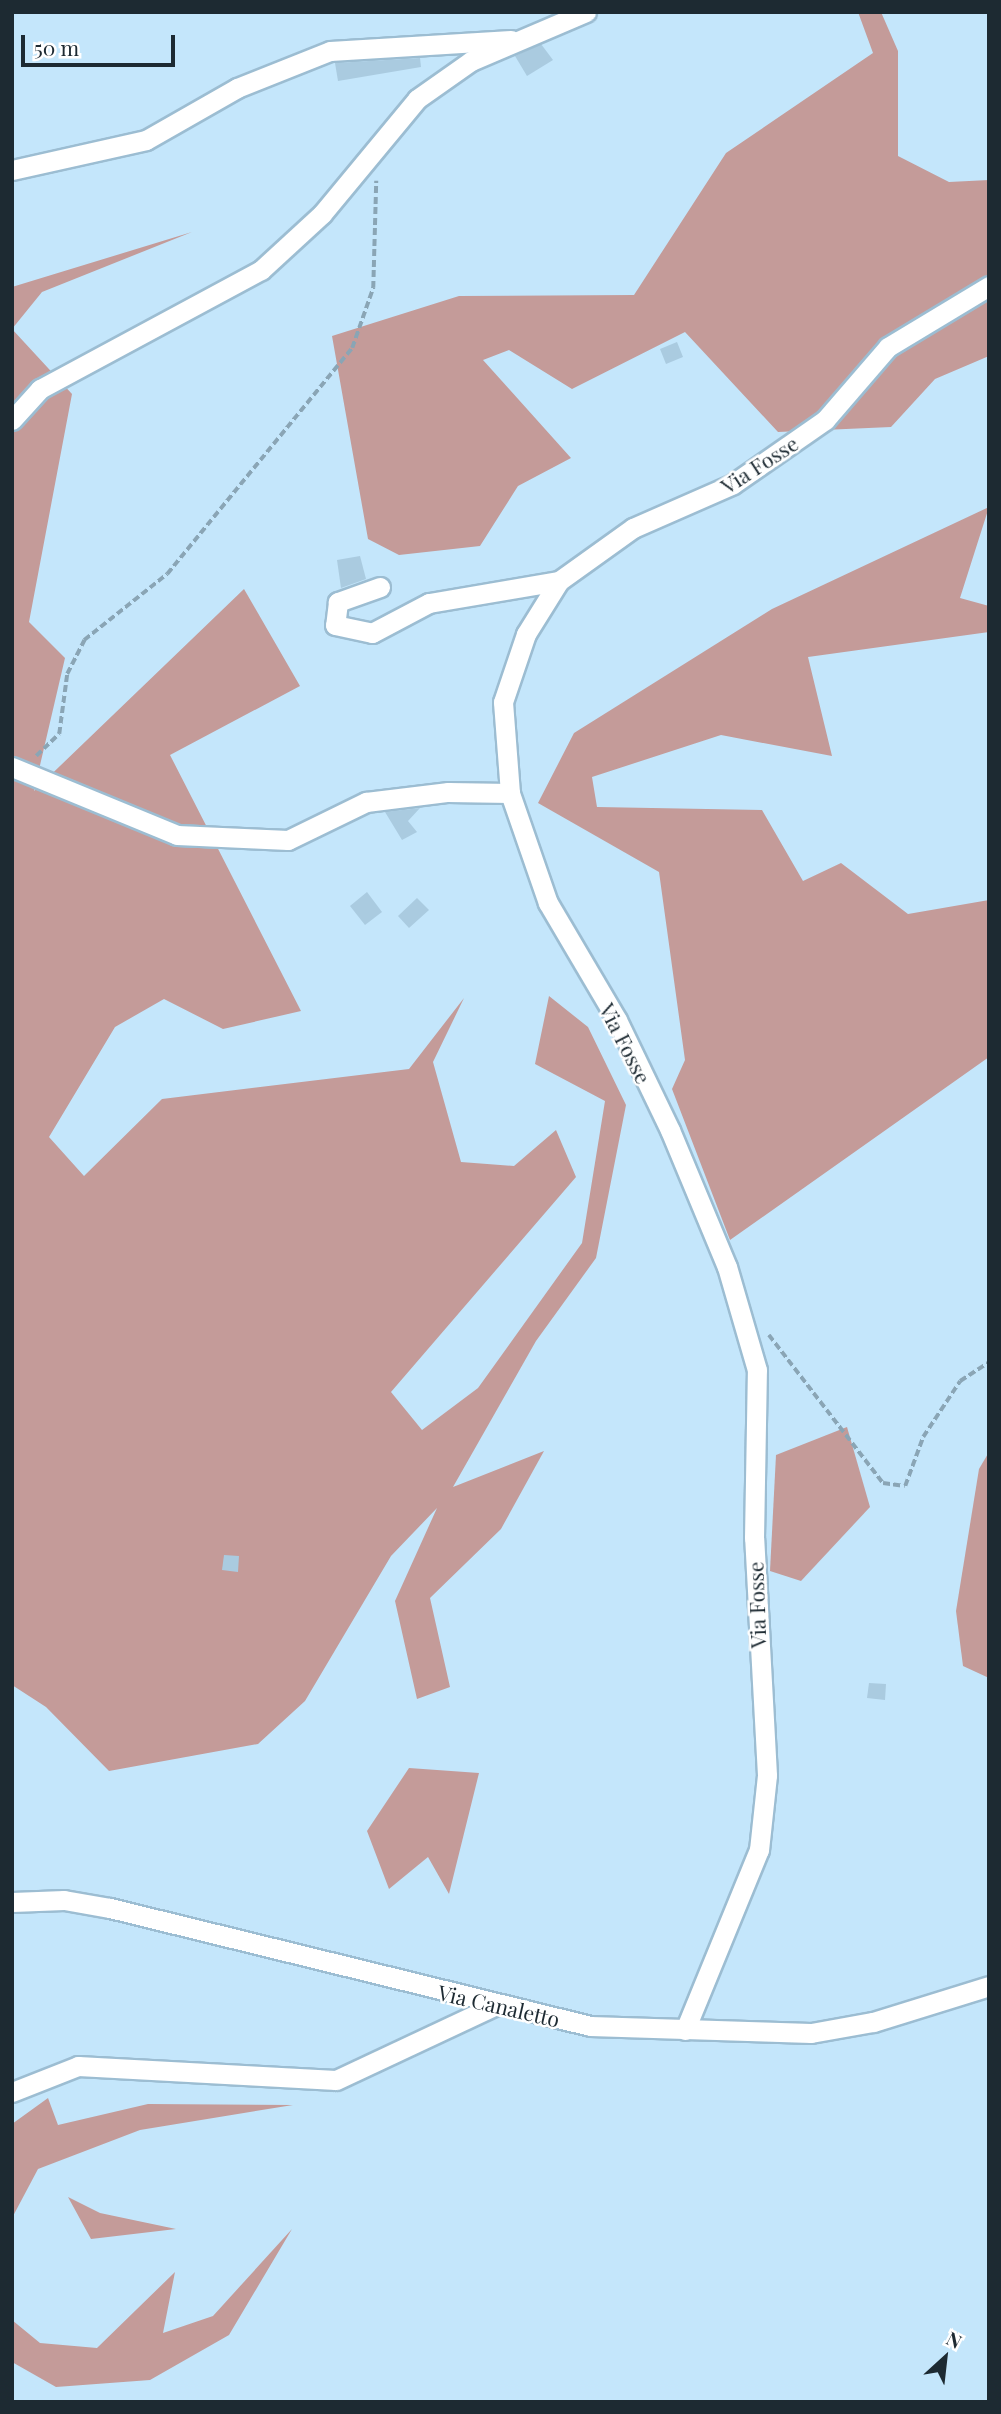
<!DOCTYPE html>
<html>
<head>
<meta charset="utf-8">
<style>
  body { margin:0 }
  #map { position:relative; width:1001px; height:2414px; overflow:hidden; background:#c4e6fb; font-family:"Playfair Display",serif }
  div>[style] { position:absolute }
  [style*='--x'] { left:calc(var(--x)*1px); top:calc(var(--y)*1px); width:calc(var(--w)*1px); rotate:calc(var(--a)*1deg) }
  .forest>* { inset:0; background:#c49b99 }
  .building>* { inset:0; background:#aacbe0 }
  .path>* { height:3.5px; margin-top:-1.75px; transform-origin:0; background:repeating-linear-gradient(90deg,#8aa5b5 0 7px,transparent 0 10.5px) }
  .roads { filter:drop-shadow(2px 0 #9cbdd2) drop-shadow(-2px 0 #9cbdd2) drop-shadow(0 2px #9cbdd2) drop-shadow(0 -2px #9cbdd2) }
  .minor>* { height:19px; margin:-9.5px; padding:0 9.5px; transform-origin:9.5px; border-radius:9.5px; background:#fff }
  span { translate:-50% -50%; white-space:nowrap; text-align:center; line-height:1.15; -webkit-text-stroke:5px #fff; paint-order:stroke }
  .street-label { font-size:21px; color:#1d2a32 }
  .frame { position:absolute; inset:0; border:14px solid #1d2a32; pointer-events:none }
  .north { position:absolute; left:910px; top:2323px; width:70px; height:70px; -webkit-text-stroke:5px #fff; paint-order:stroke; rotate:27deg; font-size:19px; font-weight:700; line-height:28px; text-align:center; color:#1d2a32 }
  .north::after { content:''; display:block; margin:auto; width:24px; height:32px; background:#1d2a32; clip-path:polygon(50% 0,100% 100%,50% 72%,0 100%) }
  .scale { position:absolute; left:21px; top:35px; width:154px; height:32px; box-sizing:border-box; border:4px solid #1d2a32; border-top:0; padding-left:9px; font-size:21px; line-height:24px; white-space:nowrap; color:#1d2a32; -webkit-text-stroke:5px #fff; paint-order:stroke }
</style>
</head>
<body>
<div id="map">
  <div class="forest">
    <div style="clip-path:polygon(858px 12px,881px 12px,898px 51px,898px 156px,949px 182px,989px 180px,989px 356px,935px 379px,891px 427px,778px 432px,685px 332px,572px 389px,509px 350px,483px 360px,571px 458px,518px 486px,480px 546px,399px 555px,368px 539px,332px 336px,459px 296px,634px 295px,726px 153px,873px 53px)"></div>
    <div style="clip-path:polygon(192px 232px,42px 292px,12px 329px,72px 394px,29px 622px,65px 658px,34px 791px,244px 589px,300px 686px,170px 755px,301px 1011px,223px 1029px,164px 999px,115px 1027px,49px 1137px,84px 1176px,162px 1099px,409px 1069px,464px 998px,433px 1062px,461px 1162px,514px 1166px,556px 1130px,576px 1177px,391px 1392px,422px 1430px,478px 1388px,582px 1243px,605px 1101px,535px 1064px,549px 996px,588px 1027px,626px 1105px,596px 1258px,536px 1341px,453px 1487px,544px 1451px,501px 1529px,430px 1598px,450px 1687px,417px 1699px,395px 1601px,437px 1508px,391px 1556px,305px 1701px,258px 1744px,109px 1771px,46px 1707px,12px 1685px,12px 287px)"></div>
    <div style="clip-path:polygon(989px 507px,960px 598px,989px 606px,989px 632px,808px 657px,832px 756px,721px 735px,592px 777px,597px 807px,762px 810px,803px 881px,841px 863px,908px 914px,989px 900px,989px 1057px,730px 1240px,672px 1089px,685px 1060px,659px 872px,538px 803px,574px 733px,772px 609px)"></div>
    <div style="clip-path:polygon(847px 1427px,870px 1507px,801px 1581px,770px 1571px,776px 1455px)"></div>
    <div style="clip-path:polygon(989px 1452px,989px 1678px,963px 1666px,956px 1611px,979px 1469px)"></div>
    <div style="clip-path:polygon(409px 1768px,479px 1773px,449px 1894px,428px 1857px,389px 1889px,367px 1831px)"></div>
    <div style="clip-path:polygon(48px 2098px,58px 2125px,148px 2104px,293px 2105px,140px 2130px,38px 2169px,12px 2218px,12px 2124px)"></div>
    <div style="clip-path:polygon(68px 2197px,100px 2213px,176px 2229px,91px 2239px)"></div>
    <div style="clip-path:polygon(292px 2229px,229px 2335px,150px 2380px,56px 2387px,12px 2362px,12px 2320px,40px 2343px,97px 2348px,175px 2272px,163px 2333px,213px 2316px)"></div>
  </div>
  <div class="building">
    <div style="clip-path:polygon(541px 44px,553px 60px,527px 76px,515px 56px)"></div>
    <div style="clip-path:polygon(420px 58px,421px 67px,338px 81px,335px 63px)"></div>
    <div style="clip-path:polygon(677px 342px,683px 357px,666px 364px,660px 349px)"></div>
    <div style="clip-path:polygon(360px 556px,366px 579px,341px 588px,337px 560px)"></div>
    <div style="clip-path:polygon(420px 808px,408px 821px,417px 832px,402px 840px,385px 812px)"></div>
    <div style="clip-path:polygon(367px 892px,382px 912px,365px 925px,350px 906px)"></div>
    <div style="clip-path:polygon(417px 898px,429px 910px,409px 928px,398px 916px)"></div>
    <div style="clip-path:polygon(224px 1555px,239px 1556px,238px 1572px,222px 1570px)"></div>
    <div style="clip-path:polygon(869px 1683px,886px 1684px,885px 1700px,867px 1698px)"></div>
  </div>
  <div class="path">
    <div style="--x:36;--y:756;--w:32;--a:-44"></div>
    <div style="--x:59;--y:734;--w:61;--a:-82.4"></div>
    <div style="--x:67;--y:674;--w:38;--a:-63"></div>
    <div style="--x:84;--y:640;--w:106;--a:-38.5"></div>
    <div style="--x:167;--y:574;--w:292;--a:-50.7"></div>
    <div style="--x:352;--y:348;--w:64;--a:-70.7"></div>
    <div style="--x:373;--y:288;--w:107;--a:-88.4"></div>
    <div style="--x:769;--y:1335;--w:187;--a:52.4"></div>
    <div style="--x:883;--y:1483;--w:22;--a:8"></div>
    <div style="--x:905;--y:1486;--w:52;--a:-69.8"></div>
    <div style="--x:923;--y:1437;--w:67;--a:-56.5"></div>
    <div style="--x:960;--y:1381;--w:35;--a:-33"></div>
  </div>
  <div class="roads">
    <div class="minor">
      <div style="--x:12;--y:170;--w:137;--a:-12.6"></div>
      <div style="--x:146;--y:140;--w:105;--a:-29.7"></div>
      <div style="--x:237;--y:88;--w:100;--a:-21.7"></div>
      <div style="--x:330;--y:51;--w:181;--a:-3.5"></div>
      <div style="--x:12;--y:420;--w:42;--a:-47.9"></div>
      <div style="--x:40;--y:389;--w:251;--a:-28.3"></div>
      <div style="--x:261;--y:270;--w:83;--a:-42.6"></div>
      <div style="--x:322;--y:214;--w:149;--a:-50.4"></div>
      <div style="--x:417;--y:99;--w:66;--a:-35.1"></div>
      <div style="--x:471;--y:61;--w:125;--a:-23.1"></div>
      <div style="--x:380;--y:587;--w:45;--a:160.3"></div>
      <div style="--x:338;--y:602;--w:23;--a:97"></div>
      <div style="--x:335;--y:625;--w:38;--a:12"></div>
      <div style="--x:372;--y:633;--w:64;--a:-27.8"></div>
      <div style="--x:429;--y:603;--w:132;--a:-9.6"></div>
      <div style="--x:12;--y:767;--w:178;--a:22.4"></div>
      <div style="--x:177;--y:835;--w:111;--a:2.6"></div>
      <div style="--x:288;--y:840;--w:87;--a:-26"></div>
      <div style="--x:366;--y:802;--w:83;--a:-7"></div>
      <div style="--x:448;--y:792;--w:62;--a:0.9"></div>
      <div style="--x:12;--y:1902;--w:52;--a:-2.2"></div>
      <div style="--x:64;--y:1900;--w:47;--a:9.9"></div>
      <div style="--x:110;--y:1908;--w:494;--a:13.8"></div>
      <div style="--x:590;--y:2026;--w:221;--a:1.8"></div>
      <div style="--x:811;--y:2033;--w:63;--a:-10.1"></div>
      <div style="--x:873;--y:2022;--w:121;--a:-17.2"></div>
      <div style="--x:685;--y:2030;--w:195;--a:-67.7"></div>
      <div style="--x:759;--y:1850;--w:75;--a:-83.9"></div>
      <div style="--x:767;--y:1775;--w:237;--a:-93.1"></div>
      <div style="--x:754;--y:1538;--w:168;--a:-89"></div>
      <div style="--x:757;--y:1370;--w:107;--a:-106.2"></div>
      <div style="--x:727;--y:1267;--w:148;--a:-112.6"></div>
      <div style="--x:670;--y:1130;--w:122;--a:-115.7"></div>
      <div style="--x:617;--y:1020;--w:136;--a:-120.5"></div>
      <div style="--x:548;--y:903;--w:116;--a:-109.1"></div>
      <div style="--x:510;--y:793;--w:91;--a:-94.4"></div>
      <div style="--x:503;--y:702;--w:72;--a:-71.3"></div>
      <div style="--x:526;--y:634;--w:62;--a:-58.1"></div>
      <div style="--x:559;--y:581;--w:91;--a:-35.6"></div>
      <div style="--x:633;--y:528;--w:109;--a:-23.7"></div>
      <div style="--x:733;--y:484;--w:112;--a:-34.8"></div>
      <div style="--x:825;--y:420;--w:96;--a:-49.2"></div>
      <div style="--x:888;--y:347;--w:118;--a:-31.1"></div>
      <div style="--x:12;--y:2092;--w:71;--a:-21.5"></div>
      <div style="--x:78;--y:2066;--w:258;--a:3.1"></div>
      <div style="--x:336;--y:2080;--w:177;--a:-25.1"></div>
    </div>
  </div>
  <div class="street-label">
    <span style="left:759px;top:464px;rotate:-33deg">Via Fosse</span>
    <span style="left:626px;top:1043px;rotate:63deg">Via Fosse</span>
    <span style="left:756px;top:1605px;rotate:-92deg">Via Fosse</span>
    <span style="left:499px;top:2005px;rotate:13deg">Via Canaletto</span>
  </div>
  <div class="frame"></div>
  <div class="north">N</div>
  <div class="scale">50 m</div>
</div>
</body>
</html>
